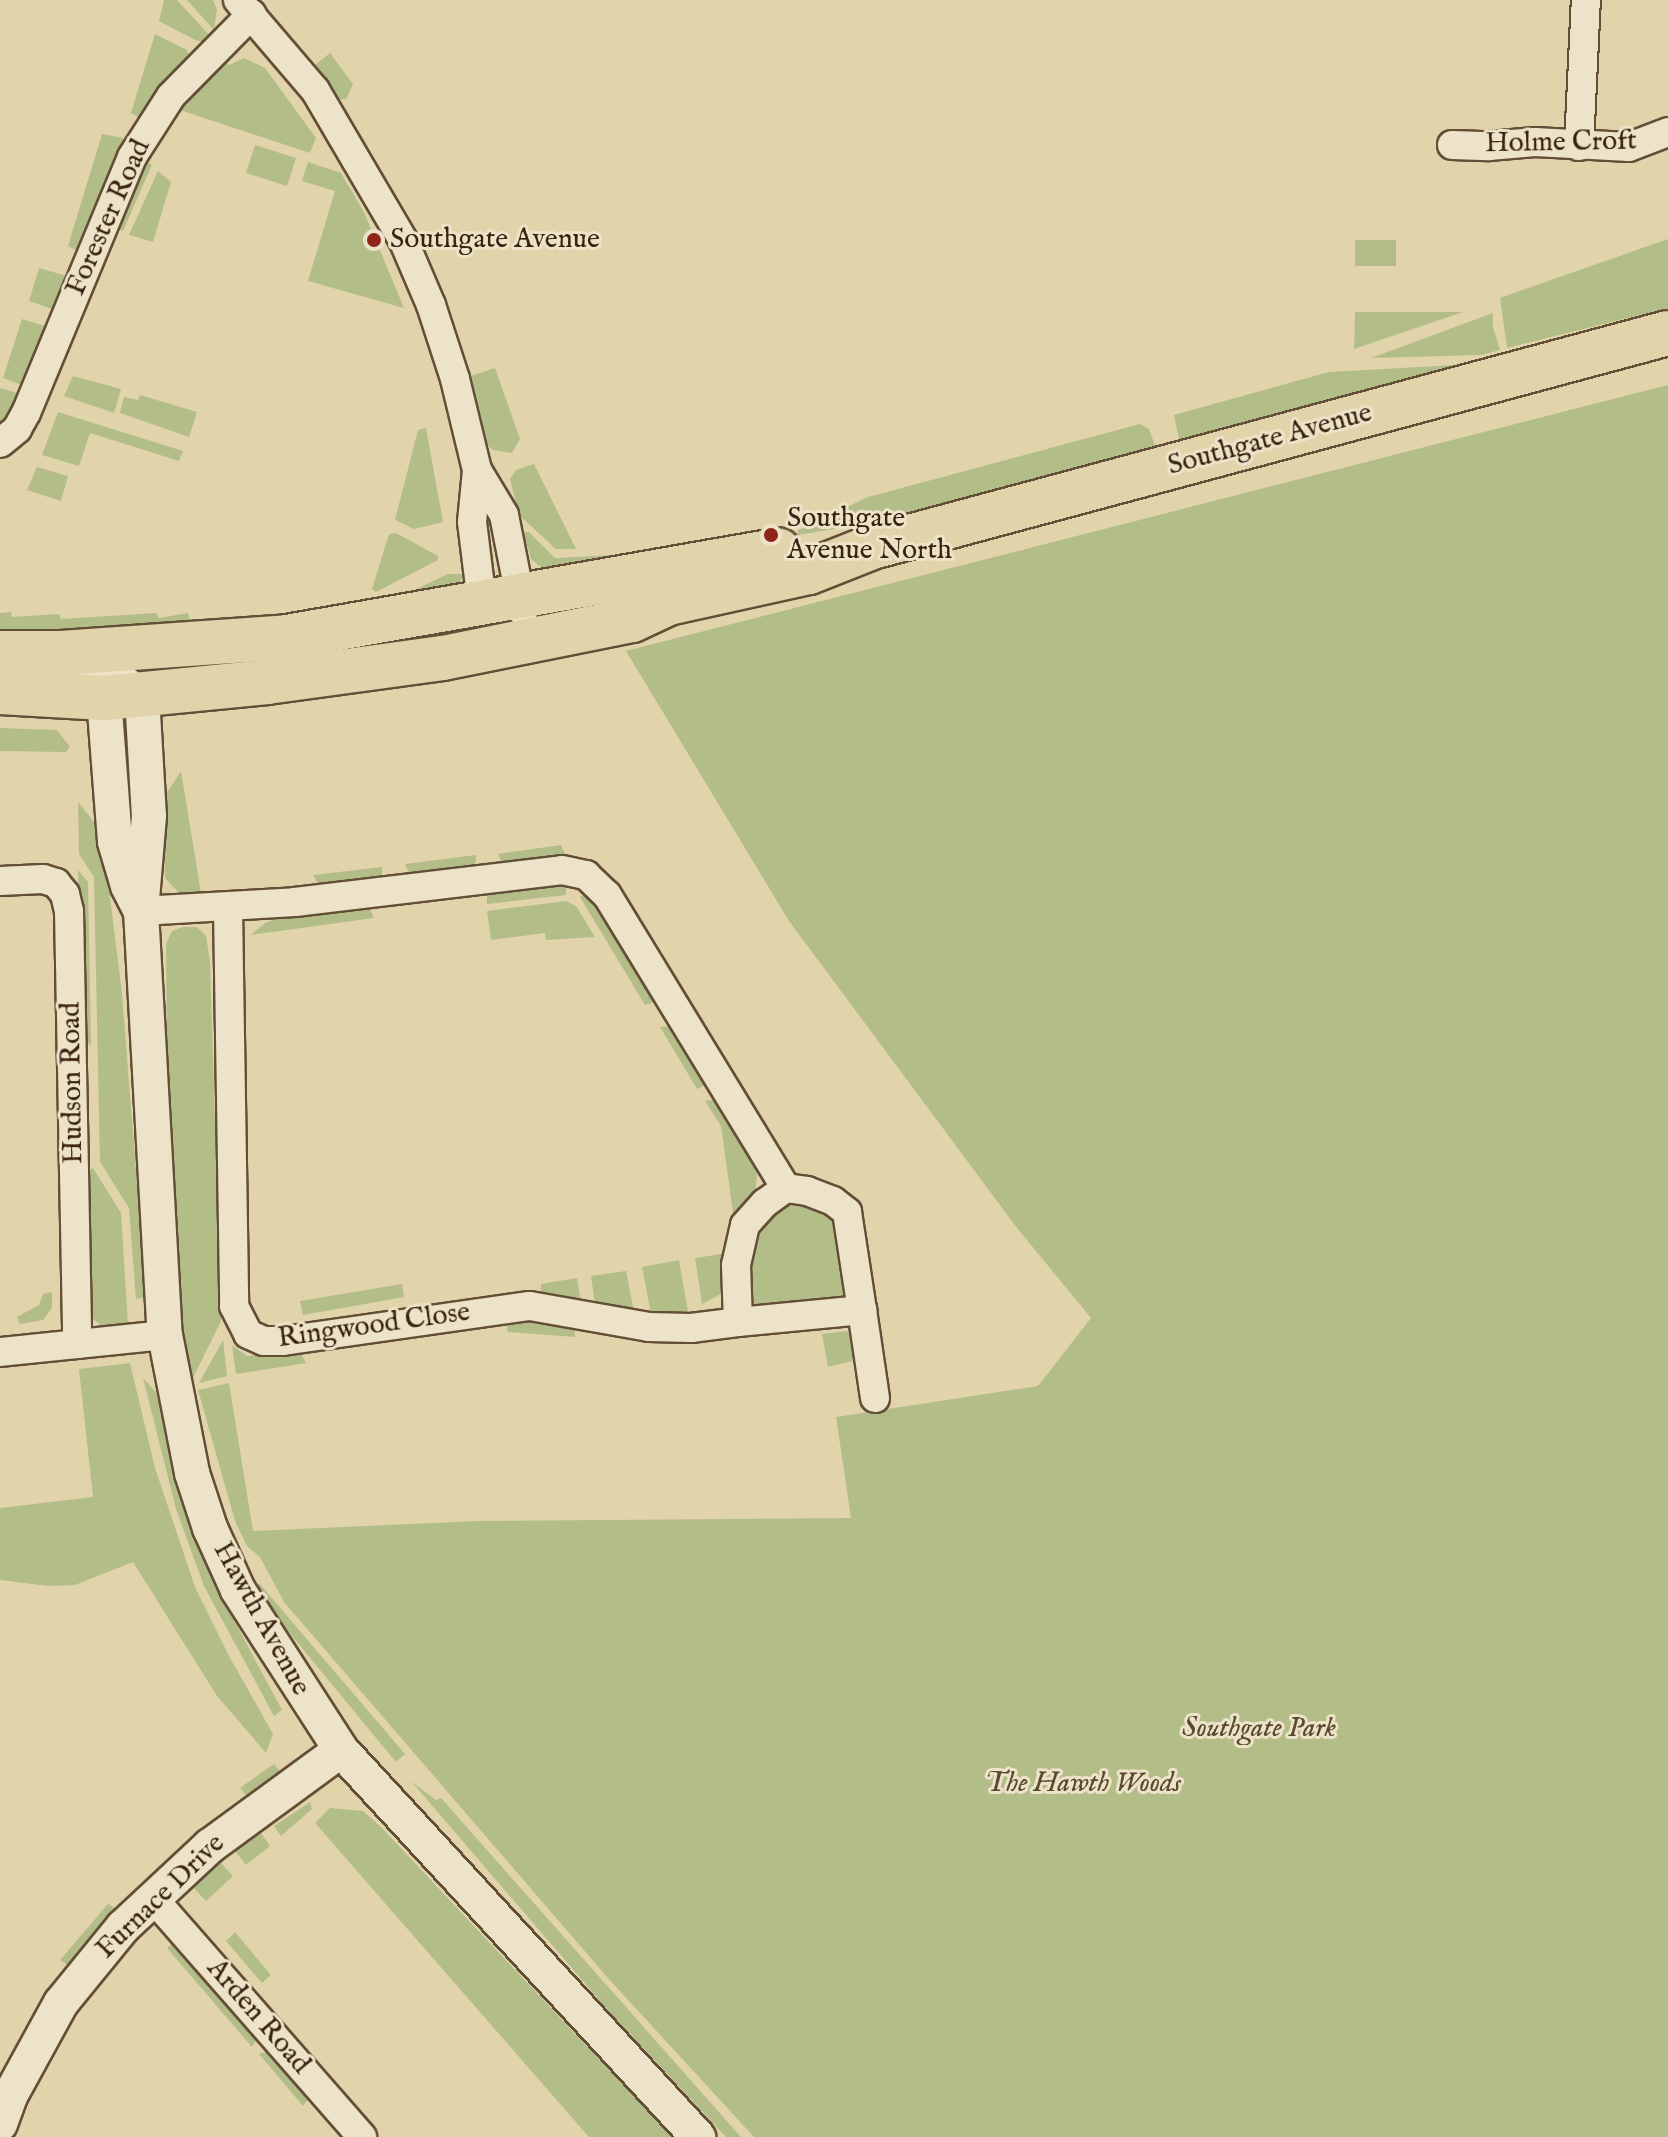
<!DOCTYPE html>
<html>
<head>
<meta charset="utf-8">
<style>
  body { margin:0 }
  #map { position:relative; width:1668px; height:2137px; overflow:hidden; background:#e2d4aa; font-family:"IM FELL English",serif }
  div>[style] { position:absolute }
  [style*='--x'] { left:calc(var(--x)*1px); top:calc(var(--y)*1px); width:calc(var(--w)*1px); rotate:calc(var(--a)*1deg) }
  .green>* { inset:0; background:#b3bd88 }
  .roads { filter:drop-shadow(2px 0 #634e37) drop-shadow(-2px 0 #634e37) drop-shadow(0 2px #634e37) drop-shadow(0 -2px #634e37) }
  .minor>* { height:28px; margin:-14px; padding:0 14px; transform-origin:14px; border-radius:14px; background:#ece3c8 }
  .tertiary>* { height:34px; margin:-17px; padding:0 17px; transform-origin:17px; border-radius:17px; background:#ece3c8 }
  .primary>* { height:44px; margin:-22px; padding:0 22px; transform-origin:22px; border-radius:22px; background:#e2d4aa }
  .dots>* { width:22px; height:22px; translate:-50% -50%; box-sizing:border-box; border:4px solid #ece3c8; border-radius:50% }
  span { translate:-50% -50%; white-space:nowrap; text-align:center; line-height:1.15; -webkit-text-stroke:6px #ece3c8; paint-order:stroke }
  .street-label { font-size:28px; color:#392211 }
  .poi-label { font-size:28px; color:#392211 }
  .left { translate:0 -50%; text-align:left }
  .park-label { font-size:28px; color:#58492f; font-style:italic }
</style>
</head>
<body>
<div id="map">
  <div class="green">
    <div style="clip-path:polygon(164px 0,177px 0,211px 37px,204px 42px,195px 40px,159px 21px)"></div>
    <div style="clip-path:polygon(187px 0,213px 0,217px 10px,214px 30px)"></div>
    <div style="clip-path:polygon(155px 34px,187px 50px,190px 57px,141px 119px,131px 113px)"></div>
    <div style="clip-path:polygon(330px 53px,353px 84px,346px 99px,337px 100px,314px 66px)"></div>
    <div style="clip-path:polygon(244px 58px,265px 68px,316px 138px,310px 153px,177px 109px,220px 59px,229px 65px)"></div>
    <div style="clip-path:polygon(102px 134px,123px 138px,126px 146px,78px 251px,68px 246px)"></div>
    <div style="clip-path:polygon(255px 145px,296px 158px,287px 186px,246px 173px)"></div>
    <div style="clip-path:polygon(143px 158px,152px 165px,123px 231px,112px 227px)"></div>
    <div style="clip-path:polygon(308px 162px,341px 173px,364px 212px,404px 308px,308px 281px,335px 191px,302px 181px)"></div>
    <div style="clip-path:polygon(158px 171px,171px 182px,153px 242px,129px 235px)"></div>
    <div style="clip-path:polygon(1668px 239px,1668px 308px,1507px 348px,1500px 298px)"></div>
    <div style="clip-path:polygon(1355px 240px,1396px 240px,1396px 266px,1355px 266px)"></div>
    <div style="clip-path:polygon(39px 268px,67px 276px,55px 310px,29px 301px)"></div>
    <div style="clip-path:polygon(1355px 312px,1463px 312px,1354px 349px)"></div>
    <div style="clip-path:polygon(1493px 313px,1493px 327px,1500px 350px,1481px 355px,1371px 358px)"></div>
    <div style="clip-path:polygon(22px 319px,48px 327px,24px 386px,3px 378px)"></div>
    <div style="clip-path:polygon(1491px 363px,1181px 449px,1174px 415px,1329px 372px)"></div>
    <div style="clip-path:polygon(495px 368px,520px 439px,512px 453px,493px 450px,486px 443px,471px 376px)"></div>
    <div style="clip-path:polygon(73px 376px,121px 389px,114px 413px,64px 396px)"></div>
    <div style="clip-path:polygon(1668px 385px,1668px 2137px,754px 2137px,607px 1977px,284px 1602px,260px 1557px,247px 1546px,235px 1521px,198px 1390px,229px 1383px,253px 1531px,477px 1521px,851px 1518px,836px 1417px,1038px 1386px,1091px 1318px,1017px 1228px,789px 921px,626px 651px)"></div>
    <div style="clip-path:polygon(1px 388px,20px 394px,0 425px,0 390px)"></div>
    <div style="clip-path:polygon(140px 395px,197px 412px,189px 437px,120px 413px,124px 397px,138px 400px)"></div>
    <div style="clip-path:polygon(58px 412px,183px 451px,179px 461px,90px 433px,79px 466px,42px 455px)"></div>
    <div style="clip-path:polygon(1140px 424px,1149px 429px,1158px 454px,912px 516px,798px 535px,797px 531px,868px 497px)"></div>
    <div style="clip-path:polygon(426px 428px,443px 522px,414px 529px,395px 520px,418px 430px)"></div>
    <div style="clip-path:polygon(534px 464px,576px 549px,556px 549px,519px 515px,510px 479px,516px 470px)"></div>
    <div style="clip-path:polygon(37px 467px,68px 476px,61px 501px,27px 490px)"></div>
    <div style="clip-path:polygon(523px 532px,529px 532px,555px 558px,636px 554px,543px 569px,531px 559px)"></div>
    <div style="clip-path:polygon(396px 533px,438px 556px,438px 560px,376px 592px,372px 589px,389px 534px)"></div>
    <div style="clip-path:polygon(448px 574px,464px 574px,456px 592px,413px 604px,412px 591px)"></div>
    <div style="clip-path:polygon(11px 612px,12px 617px,59px 614px,61px 619px,156px 613px,159px 618px,188px 613px,192px 629px,0 631px,0 613px)"></div>
    <div style="clip-path:polygon(0 728px,57px 730px,70px 747px,66px 752px,0 751px)"></div>
    <div style="clip-path:polygon(181px 771px,202px 899px,181px 895px,165px 878px,163px 799px)"></div>
    <div style="clip-path:polygon(78px 802px,102px 832px,122px 994px,146px 1297px,136px 1299px,129px 1208px,100px 1162px,94px 877px,79px 854px)"></div>
    <div style="clip-path:polygon(561px 845px,566px 856px,509px 864px,502px 863px,498px 854px)"></div>
    <div style="clip-path:polygon(476px 855px,475px 867px,410px 875px,405px 864px)"></div>
    <div style="clip-path:polygon(382px 867px,382px 879px,319px 886px,313px 875px)"></div>
    <div style="clip-path:polygon(78px 870px,88px 882px,91px 1046px,81px 1036px)"></div>
    <div style="clip-path:polygon(566px 884px,566px 895px,487px 904px,487px 893px)"></div>
    <div style="clip-path:polygon(583px 895px,601px 908px,658px 1001px,645px 1005px,580px 897px)"></div>
    <div style="clip-path:polygon(566px 901px,576px 906px,595px 937px,546px 940px,545px 933px,491px 940px,487px 911px)"></div>
    <div style="clip-path:polygon(369px 907px,374px 918px,251px 935px,265px 923px,285px 916px)"></div>
    <div style="clip-path:polygon(183px 927px,197px 927px,206px 936px,210px 961px,221px 1321px,189px 1386px,175px 1262px,167px 1049px,166px 944px,172px 931px)"></div>
    <div style="clip-path:polygon(672px 1026px,708px 1084px,697px 1089px,660px 1027px)"></div>
    <div style="clip-path:polygon(718px 1099px,754px 1162px,757px 1176px,755px 1192px,734px 1220px,721px 1126px,705px 1101px)"></div>
    <div style="clip-path:polygon(93px 1168px,121px 1213px,128px 1325px,105px 1328px,89px 1316px,82px 1177px)"></div>
    <div style="clip-path:polygon(807px 1203px,820px 1206px,836px 1219px,846px 1288px,843px 1298px,835px 1303px,759px 1307px,752px 1302px,748px 1290px,747px 1272px,754px 1237px,762px 1223px,775px 1212px,791px 1204px)"></div>
    <div style="clip-path:polygon(728px 1253px,721px 1294px,702px 1304px,695px 1258px)"></div>
    <div style="clip-path:polygon(679px 1260px,688px 1312px,674px 1317px,651px 1314px,642px 1267px)"></div>
    <div style="clip-path:polygon(626px 1271px,634px 1312px,595px 1305px,591px 1276px)"></div>
    <div style="clip-path:polygon(577px 1278px,581px 1303px,541px 1296px,541px 1284px)"></div>
    <div style="clip-path:polygon(402px 1284px,404px 1297px,303px 1315px,300px 1301px)"></div>
    <div style="clip-path:polygon(52px 1292px,52px 1308px,43px 1320px,20px 1324px,17px 1317px,39px 1305px,43px 1294px)"></div>
    <div style="clip-path:polygon(508px 1320px,556px 1324px,574px 1328px,575px 1337px,507px 1332px)"></div>
    <div style="clip-path:polygon(848px 1331px,856px 1335px,860px 1359px,828px 1367px,822px 1334px)"></div>
    <div style="clip-path:polygon(223px 1340px,227px 1376px,199px 1383px)"></div>
    <div style="clip-path:polygon(232px 1345px,247px 1356px,300px 1352px,306px 1363px,236px 1374px)"></div>
    <div style="clip-path:polygon(130px 1363px,155px 1468px,195px 1587px,229px 1656px,273px 1734px,266px 1753px,217px 1696px,133px 1562px,75px 1585px,48px 1586px,0 1580px,0 1508px,93px 1497px,79px 1369px)"></div>
    <div style="clip-path:polygon(143px 1378px,156px 1392px,184px 1507px,213px 1581px,282px 1710px,274px 1716px,204px 1586px,176px 1509px)"></div>
    <div style="clip-path:polygon(259px 1583px,405px 1754px,396px 1762px,287px 1630px,257px 1586px)"></div>
    <div style="clip-path:polygon(274px 1764px,280px 1771px,246px 1795px,240px 1788px)"></div>
    <div style="clip-path:polygon(411px 1781px,436px 1800px,441px 1798px,741px 2137px,726px 2137px,607px 2009px)"></div>
    <div style="clip-path:polygon(310px 1802px,312px 1809px,281px 1836px,274px 1826px)"></div>
    <div style="clip-path:polygon(330px 1808px,363px 1811px,382px 1828px,672px 2137px,589px 2137px,315px 1823px)"></div>
    <div style="clip-path:polygon(261px 1833px,270px 1846px,246px 1865px,235px 1851px)"></div>
    <div style="clip-path:polygon(221px 1863px,233px 1876px,206px 1901px,192px 1886px)"></div>
    <div style="clip-path:polygon(108px 1904px,115px 1908px,68px 1965px,60px 1960px)"></div>
    <div style="clip-path:polygon(235px 1932px,271px 1975px,262px 1983px,226px 1941px)"></div>
    <div style="clip-path:polygon(174px 1942px,259px 2036px,252px 2047px,167px 1948px)"></div>
    <div style="clip-path:polygon(272px 2050px,311px 2095px,303px 2106px,259px 2054px)"></div>
  </div>
  <div class="roads">
    <div class="minor">
      <div style="--x:238;--y:0;--w:118;--a:49.5"></div>
      <div style="--x:315;--y:90;--w:176;--a:59.6"></div>
      <div style="--x:404;--y:242;--w:69;--a:66.8"></div>
      <div style="--x:431;--y:305;--w:78;--a:72"></div>
      <div style="--x:455;--y:379;--w:94;--a:76.4"></div>
      <div style="--x:477;--y:470;--w:52;--a:59"></div>
      <div style="--x:504;--y:515;--w:99;--a:78.9"></div>
      <div style="--x:1452;--y:145;--w:37;--a:2"></div>
      <div style="--x:1489;--y:146;--w:46;--a:-5"></div>
      <div style="--x:1535;--y:142;--w:94;--a:3"></div>
      <div style="--x:1629;--y:147;--w:42;--a:-21"></div>
      <div style="--x:1579;--y:146;--w:146;--a:-87.3"></div>
      <div style="--x:0;--y:443;--w:22;--a:-39"></div>
      <div style="--x:17;--y:429;--w:18;--a:-61"></div>
      <div style="--x:26;--y:413;--w:277;--a:-67.5"></div>
      <div style="--x:132;--y:157;--w:72;--a:-57.4"></div>
      <div style="--x:171;--y:96;--w:115;--a:-45.4"></div>
      <div style="--x:477;--y:470;--w:52;--a:95.5"></div>
      <div style="--x:472;--y:522;--w:81;--a:82.9"></div>
      <div style="--x:482;--y:602;--w:15;--a:20"></div>
      <div style="--x:0;--y:881;--w:43;--a:-2.7"></div>
      <div style="--x:43;--y:879;--w:14;--a:17"></div>
      <div style="--x:56;--y:883;--w:14;--a:51"></div>
      <div style="--x:65;--y:894;--w:17;--a:77"></div>
      <div style="--x:69;--y:911;--w:433;--a:88.9"></div>
      <div style="--x:228;--y:908;--w:398;--a:89.1"></div>
      <div style="--x:234;--y:1306;--w:31;--a:63"></div>
      <div style="--x:248;--y:1334;--w:17;--a:24"></div>
      <div style="--x:264;--y:1341;--w:19;--a:0"></div>
      <div style="--x:283;--y:1341;--w:249;--a:-8.1"></div>
      <div style="--x:530;--y:1306;--w:121;--a:10"></div>
      <div style="--x:649;--y:1327;--w:42;--a:1.4"></div>
      <div style="--x:691;--y:1328;--w:47;--a:-7.3"></div>
      <div style="--x:738;--y:1322;--w:57;--a:-92"></div>
      <div style="--x:736;--y:1265;--w:41;--a:-77.3"></div>
      <div style="--x:745;--y:1225;--w:30;--a:-48"></div>
      <div style="--x:765;--y:1203;--w:26;--a:-36"></div>
      <div style="--x:786;--y:1188;--w:21;--a:8"></div>
      <div style="--x:807;--y:1191;--w:28;--a:21"></div>
      <div style="--x:833;--y:1201;--w:18;--a:38"></div>
      <div style="--x:847;--y:1212;--w:99;--a:81.3"></div>
      <div style="--x:141;--y:911;--w:154;--a:-3.3"></div>
      <div style="--x:295;--y:902;--w:269;--a:-6.8"></div>
      <div style="--x:562;--y:870;--w:25;--a:12"></div>
      <div style="--x:586;--y:875;--w:29;--a:44"></div>
      <div style="--x:607;--y:895;--w:343;--a:58.6"></div>
      <div style="--x:738;--y:1322;--w:125;--a:-5.5"></div>
      <div style="--x:862;--y:1310;--w:89;--a:81.6"></div>
      <div style="--x:0;--y:1352;--w:166;--a:-5.9"></div>
      <div style="--x:152;--y:1897;--w:319;--a:48.8"></div>
    </div>
    <div class="tertiary">
      <div style="--x:40;--y:672;--w:77;--a:4.5"></div>
      <div style="--x:117;--y:678;--w:31;--a:36"></div>
      <div style="--x:142;--y:696;--w:120;--a:86.7"></div>
      <div style="--x:149;--y:816;--w:95;--a:94.8"></div>
      <div style="--x:141;--y:911;--w:425;--a:86.8"></div>
      <div style="--x:165;--y:1335;--w:141;--a:78.9"></div>
      <div style="--x:192;--y:1473;--w:58;--a:71.9"></div>
      <div style="--x:210;--y:1528;--w:68;--a:65.7"></div>
      <div style="--x:238;--y:1590;--w:190;--a:57.2"></div>
      <div style="--x:341;--y:1750;--w:527;--a:47.31"></div>
      <div style="--x:118;--y:677;--w:25;--a:124"></div>
      <div style="--x:104;--y:698;--w:144;--a:85.6"></div>
      <div style="--x:115;--y:842;--w:46;--a:73.5"></div>
      <div style="--x:128;--y:886;--w:28;--a:63"></div>
      <div style="--x:0;--y:2124;--w:30;--a:-70"></div>
      <div style="--x:10;--y:2096;--w:106;--a:-61.3"></div>
      <div style="--x:61;--y:2003;--w:98;--a:-50.8"></div>
      <div style="--x:123;--y:1927;--w:119;--a:-43"></div>
      <div style="--x:210;--y:1846;--w:162;--a:-36.2"></div>
    </div>
    <div class="primary">
      <div style="--x:0;--y:653;--w:61;--a:0"></div>
      <div style="--x:61;--y:653;--w:227;--a:-4"></div>
      <div style="--x:287;--y:637;--w:499;--a:-10"></div>
      <div style="--x:0;--y:692;--w:104;--a:3.3"></div>
      <div style="--x:104;--y:698;--w:164;--a:-5.6"></div>
      <div style="--x:267;--y:682;--w:178;--a:-7.8"></div>
      <div style="--x:443;--y:658;--w:193;--a:-11.4"></div>
      <div style="--x:632;--y:620;--w:40;--a:-25"></div>
      <div style="--x:668;--y:603;--w:144;--a:-12.4"></div>
      <div style="--x:809;--y:572;--w:68;--a:-21.6"></div>
      <div style="--x:872;--y:547;--w:824;--a:-15.05"></div>
    </div>
  </div>
  <div class="dots">
    <div style="left:374px;top:240px;background:#8f2418"></div>
    <div style="left:771px;top:535px;background:#8f2418"></div>
  </div>
  <div class="street-label">
    <span style="left:1561px;top:143px;rotate:-1deg">Holme Croft</span>
    <span style="left:109px;top:218px;rotate:-66deg">Forester Road</span>
    <span style="left:1270px;top:440px;rotate:-15deg">Southgate Avenue</span>
    <span style="left:73px;top:1083px;rotate:-91deg">Hudson Road</span>
    <span style="left:374px;top:1326px;rotate:-8deg">Ringwood Close</span>
    <span style="left:261px;top:1619px;rotate:61deg">Hawth Avenue</span>
    <span style="left:161px;top:1897px;rotate:-44deg">Furnace Drive</span>
    <span style="left:258px;top:2017px;rotate:49deg">Arden Road</span>
  </div>
  <div class="poi-label">
    <span class="left" style="left:390px;top:240px">Southgate Avenue</span>
    <span class="left" style="left:787px;top:535px">Southgate<br>Avenue North</span>
  </div>
  <div class="park-label">
    <span style="left:1259px;top:1729px">Southgate Park</span>
    <span style="left:1083px;top:1784px">The Hawth Woods</span>
  </div>
</div>
</body>
</html>
